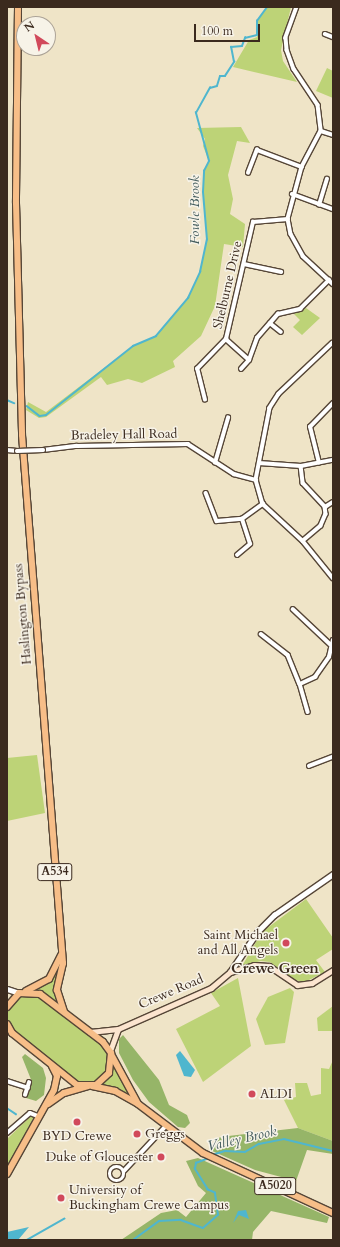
<!DOCTYPE html>
<html>
<head>
<meta charset="utf-8">
<style>
  body { margin:0 }
  #map { position:relative; width:340px; height:1247px; overflow:hidden; background:#efe4c7; font-family:Cardo,serif }
  div>[style] { position:absolute }
  [style*='--x'] { left:calc(var(--x)*1px); top:calc(var(--y)*1px); width:calc(var(--w)*1px); rotate:calc(var(--a)*1deg) }
  .green>* { inset:0; background:#bdd377 }
  .forest>* { inset:0; background:#96b568 }
  .water>* { inset:0; background:#4fb6ce }
  .stream>* { height:1.5px; margin:-0.75px; padding:0 0.75px; transform-origin:0.75px; border-radius:0.75px; background:#4fb6ce }
  .roads { filter:drop-shadow(1px 0 #564637) drop-shadow(-1px 0 #564637) drop-shadow(0 1px #564637) drop-shadow(0 -1px #564637) }
  .minor>* { height:3.5px; margin:-1.75px; padding:0 1.75px; transform-origin:1.75px; border-radius:1.75px; background:#fff }
  .minor>.ring { margin:-1.75px; padding:0; box-sizing:content-box; background:none; border:3.5px solid #fff; border-radius:50% }
  .tertiary>* { height:4.5px; margin:-2.25px; padding:0 2.25px; transform-origin:2.25px; border-radius:2.25px; background:#fff }
  .secondary>* { height:5px; margin:-2.5px; padding:0 2.5px; transform-origin:2.5px; border-radius:2.5px; background:#fce5cf }
  .primary>* { height:6px; margin:-3px; padding:0 3px; transform-origin:3px; border-radius:3px; background:#f7be88 }
  .trunk>* { height:6px; margin:-3px; padding:0 3px; transform-origin:3px; border-radius:3px; background:#f7be88 }
  .bridges { filter:drop-shadow(1px 0 #564637) drop-shadow(-1px 0 #564637) drop-shadow(0 1px #564637) drop-shadow(0 -1px #564637) }
  .minor-bridge>* { height:3.5px; margin:-1.75px; padding:0 1.75px; transform-origin:1.75px; border-radius:1.75px; background:#fff }
  .dots>* { width:11px; height:11px; translate:-50% -50%; box-sizing:border-box; border:2px solid #f7f3e8; border-radius:50% }
  span { translate:-50% -50%; white-space:nowrap; text-align:center; line-height:1.15; -webkit-text-stroke:3px #f7f3e8; paint-order:stroke }
  .shield-label span { padding:1px 3px; background:#f7f3e8; border:1px solid; border-radius:3px; -webkit-text-stroke-width:0 }
  .shield-label { font-size:12px; color:#3b2a1e; font-weight:700 }
  .street-label { font-size:13px; color:#3b2a1e }
  .poi-label { font-size:13px; color:#3b2a1e }
  .right { translate:-100% -50%; text-align:right }
  .left { translate:0 -50%; text-align:left }
  .water-label { font-size:14px; color:#425b5c; font-style:italic }
  .quarter-label { font-size:15px; color:#3b2a1e; font-weight:700 }
  .frame { position:absolute; inset:0; border:8px solid #3b2a1e; pointer-events:none }
  .north { position:absolute; left:16px; top:16px; width:40px; height:40px; box-sizing:border-box; background:#f7f3e8; border:1px solid #aca397; border-radius:50%; rotate:325deg; font-size:11px; font-weight:700; line-height:16px; text-align:center; color:#3b2a1e }
  .north::after { content:''; display:block; margin:auto; width:14px; height:18px; background:#d1495b; clip-path:polygon(50% 0,100% 100%,50% 72%,0 100%) }
  .scale { position:absolute; left:194px; top:24px; width:66px; height:18px; box-sizing:border-box; border:2px solid #3b2a1e; border-top:0; padding-left:5px; font-size:12px; line-height:14px; white-space:nowrap; color:#3b2a1e; -webkit-text-stroke:3px #f7f3e8; paint-order:stroke }
</style>
</head>
<body>
<div id="map">
  <div class="green">
    <div style="clip-path:polygon(267px 7px,291px 7px,281px 50px,283px 61px,297px 82px,233px 67px,249px 40px,257px 37px,257px 21px)"></div>
    <div style="clip-path:polygon(327px 68px,333px 71px,333px 98px,316px 91px)"></div>
    <div style="clip-path:polygon(241px 127px,250px 143px,237px 141px,228px 175px,233px 199px,230px 214px,245px 224px,243px 247px,224px 244px,215px 306px,201px 336px,173px 361px,175px 367px,142px 383px,128px 379px,107px 385px,101px 377px,46px 417px,39px 418px,26px 410px,28px 402px,46px 412px,133px 346px,156px 336px,188px 298px,200px 272px,207px 239px,203px 192px,204px 171px,209px 161px,203px 146px,205px 139px,197px 128px)"></div>
    <div style="clip-path:polygon(306px 308px,320px 318px,302px 335px,293px 327px,300px 320px,294px 314px)"></div>
    <div style="clip-path:polygon(37px 755px,45px 813px,7px 821px,7px 758px)"></div>
    <div style="clip-path:polygon(306px 899px,333px 938px,333px 949px,316px 960px,325px 972px,305px 982px,289px 979px,270px 962px,261px 961px,242px 966px,262px 932px)"></div>
    <div style="clip-path:polygon(61px 955px,57px 985px,64px 1011px,103px 1042px,137px 1103px,115px 1091px,84px 1087px,12px 1033px,7px 1024px,7px 1007px,12px 999px,43px 983px)"></div>
    <div style="clip-path:polygon(238px 978px,251px 1046px,203px 1082px,176px 1029px,220px 1006px,211px 993px)"></div>
    <div style="clip-path:polygon(290px 988px,294px 992px,285px 1043px,265px 1045px,256px 1019px,268px 997px)"></div>
    <div style="clip-path:polygon(333px 1006px,333px 1031px,318px 1031px,317px 1018px)"></div>
    <div style="clip-path:polygon(333px 1060px,333px 1141px,298px 1128px,284px 1100px,296px 1097px,295px 1083px,307px 1083px,311px 1096px,321px 1094px,321px 1068px,329px 1069px)"></div>
    <div style="clip-path:polygon(31px 1116px,34px 1117px,7px 1168px,7px 1139px)"></div>
  </div>
  <div class="forest">
    <div style="clip-path:polygon(123px 1035px,159px 1080px,169px 1105px,187px 1115px,190px 1123px,185px 1128px,178px 1127px,149px 1102px,133px 1080px,119px 1053px,119px 1039px)"></div>
    <div style="clip-path:polygon(25px 1054px,43px 1068px,46px 1078px,44px 1095px,36px 1101px,26px 1098px,32px 1082px,22px 1057px)"></div>
    <div style="clip-path:polygon(298px 1128px,333px 1141px,333px 1154px,307px 1150px,296px 1181px,255px 1170px,210px 1150px,220px 1137px)"></div>
    <div style="clip-path:polygon(198px 1158px,329px 1217px,327px 1223px,271px 1211px,253px 1232px,252px 1240px,121px 1240px,161px 1213px,177px 1210px,186px 1217px,206px 1193px,198px 1186px,186px 1161px)"></div>
  </div>
  <div class="water">
    <div style="clip-path:polygon(180px 1051px,195px 1070px,191px 1077px,184px 1076px,176px 1055px)"></div>
    <div style="clip-path:polygon(246px 1210px,249px 1219px,239px 1215px,233px 1223px,238px 1211px)"></div>
    <div style="clip-path:polygon(29px 1227px,18px 1240px,7px 1240px,7px 1232px)"></div>
  </div>
  <div class="stream">
    <div style="--x:7;--y:400;--w:8;--a:23"></div>
    <div style="--x:27;--y:406;--w:16;--a:38"></div>
    <div style="--x:40;--y:416;--w:6;--a:-9"></div>
    <div style="--x:46;--y:415;--w:111;--a:-38.4"></div>
    <div style="--x:133;--y:346;--w:25;--a:-23"></div>
    <div style="--x:156;--y:336;--w:50;--a:-49.9"></div>
    <div style="--x:188;--y:298;--w:29;--a:-65"></div>
    <div style="--x:200;--y:272;--w:33;--a:-78"></div>
    <div style="--x:207;--y:240;--w:48;--a:-94.8"></div>
    <div style="--x:203;--y:192;--w:21;--a:-87"></div>
    <div style="--x:204;--y:171;--w:11;--a:-63"></div>
    <div style="--x:209;--y:161;--w:50;--a:-105.2"></div>
    <div style="--x:196;--y:113;--w:29;--a:-61"></div>
    <div style="--x:210;--y:88;--w:7;--a:-16"></div>
    <div style="--x:217;--y:86;--w:10;--a:-73"></div>
    <div style="--x:220;--y:76;--w:5;--a:0"></div>
    <div style="--x:225;--y:76;--w:17;--a:-57"></div>
    <div style="--x:234;--y:62;--w:15;--a:-101"></div>
    <div style="--x:231;--y:47;--w:11;--a:-5"></div>
    <div style="--x:242;--y:46;--w:9;--a:-69"></div>
    <div style="--x:245;--y:38;--w:12;--a:-14"></div>
    <div style="--x:257;--y:35;--w:14;--a:-90"></div>
    <div style="--x:257;--y:21;--w:17;--a:-54"></div>
    <div style="--x:7;--y:1108;--w:11;--a:34"></div>
    <div style="--x:212;--y:1155;--w:14;--a:-17"></div>
    <div style="--x:225;--y:1151;--w:20;--a:3"></div>
    <div style="--x:245;--y:1152;--w:16;--a:-30"></div>
    <div style="--x:259;--y:1144;--w:25;--a:-11"></div>
    <div style="--x:284;--y:1139;--w:50;--a:13.8"></div>
    <div style="--x:27;--y:1240;--w:43;--a:-29.6"></div>
    <div style="--x:133;--y:1240;--w:32;--a:-36"></div>
    <div style="--x:159;--y:1221;--w:22;--a:-3"></div>
    <div style="--x:181;--y:1220;--w:23;--a:20"></div>
    <div style="--x:203;--y:1228;--w:20;--a:-41"></div>
    <div style="--x:218;--y:1215;--w:22;--a:-98"></div>
    <div style="--x:215;--y:1193;--w:8;--a:-157"></div>
    <div style="--x:208;--y:1190;--w:25;--a:-122"></div>
    <div style="--x:195;--y:1169;--w:6;--a:-81"></div>
    <div style="--x:196;--y:1163;--w:14;--a:-21"></div>
  </div>
  <div class="roads">
    <div class="minor">
      <div style="--x:297;--y:7;--w:33;--a:110"></div>
      <div style="--x:286;--y:38;--w:12;--a:85"></div>
      <div style="--x:287;--y:50;--w:20;--a:70"></div>
      <div style="--x:294;--y:69;--w:43;--a:56.3"></div>
      <div style="--x:318;--y:105;--w:26;--a:83"></div>
      <div style="--x:321;--y:131;--w:41;--a:117.8"></div>
      <div style="--x:302;--y:167;--w:54;--a:105.1"></div>
      <div style="--x:288;--y:219;--w:15;--a:79"></div>
      <div style="--x:291;--y:234;--w:25;--a:61"></div>
      <div style="--x:303;--y:256;--w:41;--a:43"></div>
      <div style="--x:325;--y:34;--w:9;--a:21"></div>
      <div style="--x:321;--y:131;--w:13;--a:18"></div>
      <div style="--x:248;--y:173;--w:25;--a:-69"></div>
      <div style="--x:257;--y:150;--w:48;--a:20.7"></div>
      <div style="--x:292;--y:194;--w:44;--a:20.1"></div>
      <div style="--x:319;--y:205;--w:27;--a:-73"></div>
      <div style="--x:244;--y:264;--w:38;--a:12"></div>
      <div style="--x:270;--y:323;--w:14;--a:39"></div>
      <div style="--x:226;--y:339;--w:31;--a:42"></div>
      <div style="--x:249;--y:360;--w:23;--a:-70"></div>
      <div style="--x:257;--y:338;--w:32;--a:-49"></div>
      <div style="--x:278;--y:314;--w:23;--a:-13"></div>
      <div style="--x:300;--y:309;--w:41;--a:-45"></div>
      <div style="--x:333;--y:343;--w:74;--a:136.6"></div>
      <div style="--x:279;--y:394;--w:17;--a:123"></div>
      <div style="--x:270;--y:408;--w:73;--a:101"></div>
      <div style="--x:256;--y:480;--w:25;--a:74"></div>
      <div style="--x:263;--y:504;--w:54;--a:42.8"></div>
      <div style="--x:303;--y:541;--w:48;--a:51"></div>
      <div style="--x:241;--y:369;--w:12;--a:-48"></div>
      <div style="--x:205;--y:400;--w:32;--a:-104"></div>
      <div style="--x:197;--y:369;--w:42;--a:-46"></div>
      <div style="--x:226;--y:339;--w:120;--a:-77"></div>
      <div style="--x:253;--y:222;--w:35;--a:-5"></div>
      <div style="--x:7;--y:450;--w:10;--a:6"></div>
      <div style="--x:43;--y:450;--w:34;--a:-7"></div>
      <div style="--x:77;--y:446;--w:111;--a:-1"></div>
      <div style="--x:188;--y:444;--w:55;--a:33.1"></div>
      <div style="--x:234;--y:474;--w:23;--a:15"></div>
      <div style="--x:215;--y:463;--w:47;--a:-73.9"></div>
      <div style="--x:259;--y:463;--w:42;--a:4.1"></div>
      <div style="--x:301;--y:466;--w:33;--a:-11"></div>
      <div style="--x:319;--y:463;--w:37;--a:-104"></div>
      <div style="--x:310;--y:427;--w:33;--a:-46"></div>
      <div style="--x:301;--y:466;--w:17;--a:83"></div>
      <div style="--x:303;--y:483;--w:33;--a:47"></div>
      <div style="--x:325;--y:507;--w:7;--a:82"></div>
      <div style="--x:326;--y:514;--w:13;--a:113"></div>
      <div style="--x:321;--y:526;--w:23;--a:140"></div>
      <div style="--x:206;--y:493;--w:30;--a:69"></div>
      <div style="--x:217;--y:521;--w:25;--a:-5"></div>
      <div style="--x:242;--y:519;--w:26;--a:-36"></div>
      <div style="--x:325;--y:507;--w:9;--a:-32"></div>
      <div style="--x:237;--y:555;--w:17;--a:-40"></div>
      <div style="--x:250;--y:544;--w:26;--a:-108"></div>
      <div style="--x:293;--y:609;--w:51;--a:43.4"></div>
      <div style="--x:261;--y:634;--w:34;--a:38"></div>
      <div style="--x:288;--y:655;--w:31;--a:68"></div>
      <div style="--x:300;--y:684;--w:17;--a:-25"></div>
      <div style="--x:315;--y:677;--w:24;--a:-55"></div>
      <div style="--x:329;--y:657;--w:17;--a:-77"></div>
      <div style="--x:300;--y:684;--w:29;--a:74"></div>
      <div style="--x:309;--y:766;--w:26;--a:-21"></div>
      <div style="--x:7;--y:1081;--w:22;--a:18"></div>
      <div style="--x:25;--y:1095;--w:13;--a:-72"></div>
      <div style="--x:7;--y:1133;--w:30;--a:-41"></div>
      <div style="--x:30;--y:1113;--w:9;--a:21"></div>
      <div class="ring" style="left:110px;top:1167px;width:10.5px;height:10.5px"></div>
      <div style="--x:124;--y:1171;--w:60;--a:-47"></div>
    </div>
    <div class="tertiary">
      <div style="--x:230;--y:972;--w:50;--a:-55.7"></div>
      <div style="--x:258;--y:931;--w:23;--a:-45"></div>
      <div style="--x:274;--y:915;--w:72;--a:-34.8"></div>
      <div style="--x:7;--y:989;--w:13;--a:18"></div>
    </div>
    <div class="secondary">
      <div style="--x:90;--y:1032;--w:28;--a:-6"></div>
      <div style="--x:118;--y:1029;--w:102;--a:-23.8"></div>
      <div style="--x:211;--y:988;--w:25;--a:-40"></div>
      <div style="--x:230;--y:972;--w:25;--a:-16"></div>
      <div style="--x:254;--y:965;--w:15;--a:4"></div>
      <div style="--x:269;--y:966;--w:34;--a:34"></div>
      <div style="--x:297;--y:985;--w:15;--a:-8"></div>
      <div style="--x:312;--y:983;--w:25;--a:-32"></div>
      <div style="--x:110;--y:1051;--w:23;--a:-70"></div>
    </div>
    <div class="primary">
      <div style="--x:48;--y:1104;--w:19;--a:-35"></div>
      <div style="--x:64;--y:1093;--w:25;--a:-16"></div>
      <div style="--x:7;--y:1174;--w:96;--a:-60.8"></div>
      <div style="--x:54;--y:1090;--w:14;--a:-78"></div>
      <div style="--x:57;--y:1076;--w:11;--a:-117"></div>
    </div>
    <div class="trunk">
      <div style="--x:18;--y:7;--w:196;--a:90.6"></div>
      <div style="--x:16;--y:203;--w:232;--a:88.5"></div>
      <div style="--x:22;--y:435;--w:530;--a:85.56"></div>
      <div style="--x:63;--y:963;--w:28;--a:103"></div>
      <div style="--x:57;--y:990;--w:22;--a:72"></div>
      <div style="--x:26;--y:991;--w:26;--a:-28"></div>
      <div style="--x:49;--y:979;--w:27;--a:-63"></div>
      <div style="--x:7;--y:1007;--w:18;--a:-49"></div>
      <div style="--x:19;--y:993;--w:21;--a:3"></div>
      <div style="--x:40;--y:994;--w:79;--a:37.3"></div>
      <div style="--x:103;--y:1042;--w:14;--a:54"></div>
      <div style="--x:111;--y:1053;--w:20;--a:96"></div>
      <div style="--x:109;--y:1073;--w:18;--a:137"></div>
      <div style="--x:96;--y:1085;--w:19;--a:180"></div>
      <div style="--x:77;--y:1085;--w:83;--a:-141.3"></div>
      <div style="--x:12;--y:1033;--w:10;--a:-119"></div>
      <div style="--x:112;--y:1056;--w:52;--a:61.5"></div>
      <div style="--x:92;--y:1086;--w:24;--a:12"></div>
      <div style="--x:115;--y:1091;--w:26;--a:29"></div>
      <div style="--x:138;--y:1104;--w:81;--a:37"></div>
      <div style="--x:203;--y:1153;--w:143;--a:24.8"></div>
    </div>
  </div>
  <div class="bridges">
    <div class="minor-bridge">
      <div style="--x:17;--y:451;--w:26;--a:-2"></div>
    </div>
  </div>
  <div class="dots">
    <div style="left:286px;top:943px;background:#d1495b"></div>
    <div style="left:252px;top:1094px;background:#d1495b"></div>
    <div style="left:77px;top:1122px;background:#d1495b"></div>
    <div style="left:137px;top:1134px;background:#d1495b"></div>
    <div style="left:161px;top:1157px;background:#d1495b"></div>
    <div style="left:61px;top:1198px;background:#d1495b"></div>
  </div>
  <div class="shield-label">
    <span style="left:55px;top:872px">A534</span>
    <span style="left:275px;top:1186px">A5020</span>
  </div>
  <div class="street-label">
    <span style="left:228px;top:285px;rotate:-77deg">Shelburne Drive</span>
    <span style="left:124px;top:435px;rotate:-1deg">Bradeley Hall Road</span>
    <span style="left:23px;top:614px;rotate:-95deg">Haslington Bypass</span>
    <span style="left:171px;top:992px;rotate:-23deg">Crewe Road</span>
  </div>
  <div class="poi-label">
    <span class="right" style="left:278px;top:943px">Saint Michael<br>and All Angels</span>
    <span class="left" style="left:260px;top:1094px">ALDI</span>
    <span class="left" style="left:145px;top:1134px">Greggs</span>
    <span style="left:77px;top:1136px">BYD Crewe</span>
    <span class="right" style="left:153px;top:1157px">Duke of Gloucester</span>
    <span class="left" style="left:69px;top:1198px">University of<br>Buckingham Crewe Campus</span>
  </div>
  <div class="water-label">
    <span style="left:195px;top:210px;rotate:-90deg">Fowle Brook</span>
    <span style="left:242px;top:1139px;rotate:-13deg">Valley Brook</span>
  </div>
  <div class="quarter-label">
    <span style="left:275px;top:969px">Crewe Green</span>
  </div>
  <div class="frame"></div>
  <div class="north">N</div>
  <div class="scale">100 m</div>
</div>
</body>
</html>
